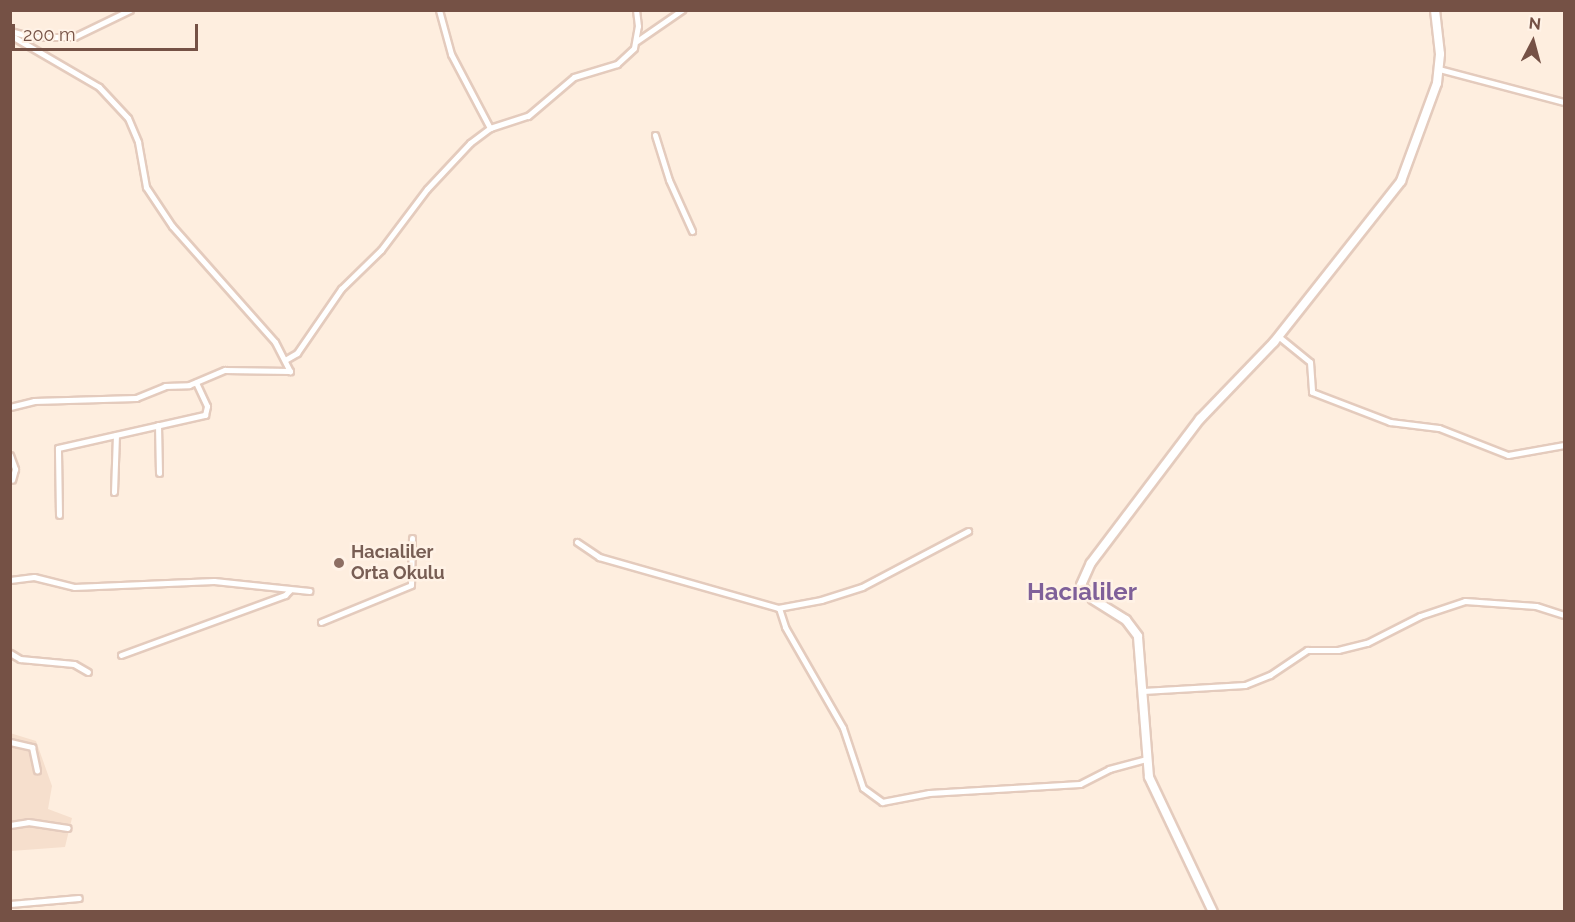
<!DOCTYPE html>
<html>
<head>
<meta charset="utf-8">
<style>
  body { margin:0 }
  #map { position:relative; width:1575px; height:922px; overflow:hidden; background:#feeedf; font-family:Raleway,sans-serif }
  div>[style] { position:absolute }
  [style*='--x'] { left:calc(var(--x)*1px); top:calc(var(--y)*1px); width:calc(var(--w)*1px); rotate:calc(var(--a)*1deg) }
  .residential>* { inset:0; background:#f6dfcd }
  .roads { filter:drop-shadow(2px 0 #e4cbbd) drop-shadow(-2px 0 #e4cbbd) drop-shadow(0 2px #e4cbbd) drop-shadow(0 -2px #e4cbbd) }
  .street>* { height:5px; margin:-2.5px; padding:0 2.5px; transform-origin:2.5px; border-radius:2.5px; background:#fff }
  .secondary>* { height:8px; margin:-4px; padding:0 4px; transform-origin:4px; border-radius:4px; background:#fff }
  .dots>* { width:16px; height:16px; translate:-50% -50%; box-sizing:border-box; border:3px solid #fff2e6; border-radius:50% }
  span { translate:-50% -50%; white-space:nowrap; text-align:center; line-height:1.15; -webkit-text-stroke:5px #fff2e6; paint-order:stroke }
  .education-label { font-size:18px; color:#785e54; font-weight:700 }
  .left { translate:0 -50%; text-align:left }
  .district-label { font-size:24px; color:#7f6099; font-weight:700 }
  .frame { position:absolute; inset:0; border:12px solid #755145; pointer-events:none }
  .north { position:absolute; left:1503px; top:12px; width:60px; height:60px; -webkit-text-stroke:4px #fff2e6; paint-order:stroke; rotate:6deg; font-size:16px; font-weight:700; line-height:24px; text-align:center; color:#755145 }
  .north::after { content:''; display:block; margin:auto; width:21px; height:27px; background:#755145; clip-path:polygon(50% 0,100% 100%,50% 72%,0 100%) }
  .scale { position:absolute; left:12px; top:24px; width:186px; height:27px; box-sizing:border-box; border:3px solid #755145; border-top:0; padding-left:8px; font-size:18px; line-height:21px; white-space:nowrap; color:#755145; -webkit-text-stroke:4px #fff2e6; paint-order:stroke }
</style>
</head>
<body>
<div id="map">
  <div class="residential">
    <div style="clip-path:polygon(10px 733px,36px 741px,52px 786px,48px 809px,72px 818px,65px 847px,11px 851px)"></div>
  </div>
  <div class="roads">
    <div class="street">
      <div style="--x:439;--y:10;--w:46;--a:74.7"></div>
      <div style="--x:451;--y:54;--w:84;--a:62.2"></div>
      <div style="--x:10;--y:31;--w:24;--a:15"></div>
      <div style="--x:33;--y:37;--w:41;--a:0"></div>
      <div style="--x:74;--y:37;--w:62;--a:-25.7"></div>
      <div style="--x:10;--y:35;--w:103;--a:30.3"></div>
      <div style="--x:99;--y:87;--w:42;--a:46.9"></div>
      <div style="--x:128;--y:118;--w:26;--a:67"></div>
      <div style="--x:138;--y:142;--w:46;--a:79.9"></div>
      <div style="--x:146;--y:187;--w:47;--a:56.3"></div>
      <div style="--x:172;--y:226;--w:155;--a:48.4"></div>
      <div style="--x:275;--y:342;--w:33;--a:63"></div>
      <div style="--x:637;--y:41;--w:55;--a:-34.6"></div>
      <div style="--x:1439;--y:69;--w:129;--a:14.8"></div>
      <div style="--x:655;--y:135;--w:47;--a:72.7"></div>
      <div style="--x:669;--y:180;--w:56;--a:65.7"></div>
      <div style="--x:1278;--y:336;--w:41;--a:39.1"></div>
      <div style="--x:1310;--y:362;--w:30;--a:86"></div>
      <div style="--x:1312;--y:392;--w:84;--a:21"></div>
      <div style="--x:1390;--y:422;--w:49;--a:7"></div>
      <div style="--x:1439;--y:428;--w:74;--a:21.4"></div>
      <div style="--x:1508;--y:455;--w:57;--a:-10.1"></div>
      <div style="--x:285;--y:360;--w:14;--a:-30"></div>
      <div style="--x:297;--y:353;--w:78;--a:-55.5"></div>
      <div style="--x:341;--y:289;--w:56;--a:-44.3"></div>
      <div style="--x:381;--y:250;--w:76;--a:-53"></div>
      <div style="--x:427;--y:189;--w:63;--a:-46.9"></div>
      <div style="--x:470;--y:143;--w:25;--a:-37"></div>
      <div style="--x:490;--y:128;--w:40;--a:-18"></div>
      <div style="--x:528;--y:116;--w:60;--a:-40.3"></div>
      <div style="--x:574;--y:77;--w:45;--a:-16.8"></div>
      <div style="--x:617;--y:64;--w:23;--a:-43"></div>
      <div style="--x:634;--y:48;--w:22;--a:-80"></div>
      <div style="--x:638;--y:26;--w:16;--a:-97"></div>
      <div style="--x:10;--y:407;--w:25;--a:-14"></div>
      <div style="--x:34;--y:401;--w:102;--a:-1.7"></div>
      <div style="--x:136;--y:398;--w:31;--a:-22"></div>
      <div style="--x:165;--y:386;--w:24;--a:-2"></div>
      <div style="--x:189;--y:385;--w:39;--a:-23"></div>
      <div style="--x:225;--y:370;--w:65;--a:0.9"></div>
      <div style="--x:158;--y:425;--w:48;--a:88.8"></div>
      <div style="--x:10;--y:455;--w:15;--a:70"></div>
      <div style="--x:15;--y:469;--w:11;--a:105"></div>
      <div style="--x:114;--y:492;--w:57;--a:-88"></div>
      <div style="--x:59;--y:515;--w:67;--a:-90.9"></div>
      <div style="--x:58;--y:448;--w:151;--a:-12.7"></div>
      <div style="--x:205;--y:415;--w:9;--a:-77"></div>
      <div style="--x:207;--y:406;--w:26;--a:-115"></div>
      <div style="--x:577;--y:542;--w:27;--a:34"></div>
      <div style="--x:599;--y:557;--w:186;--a:15.9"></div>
      <div style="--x:778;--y:608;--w:44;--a:-10.5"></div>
      <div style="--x:821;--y:600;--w:43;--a:-17.6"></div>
      <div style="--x:862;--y:587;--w:120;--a:-27.8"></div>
      <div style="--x:10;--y:580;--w:24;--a:-7"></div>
      <div style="--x:34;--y:577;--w:41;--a:14"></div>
      <div style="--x:74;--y:587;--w:140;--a:-2.5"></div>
      <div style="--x:214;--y:581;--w:96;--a:6"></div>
      <div style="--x:779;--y:608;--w:20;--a:72"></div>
      <div style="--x:785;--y:627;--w:116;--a:60.1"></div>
      <div style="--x:843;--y:728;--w:63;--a:71.6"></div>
      <div style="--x:863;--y:788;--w:24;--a:36"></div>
      <div style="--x:882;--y:802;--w:48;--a:-10.8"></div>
      <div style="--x:929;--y:793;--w:151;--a:-3.4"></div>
      <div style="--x:1080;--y:784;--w:33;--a:-27"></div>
      <div style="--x:1109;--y:769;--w:38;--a:-15"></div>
      <div style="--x:321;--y:622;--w:97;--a:-22.3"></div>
      <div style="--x:411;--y:585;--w:47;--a:-88.8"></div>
      <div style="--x:10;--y:653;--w:12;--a:31"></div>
      <div style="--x:20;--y:659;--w:54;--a:5.3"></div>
      <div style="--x:74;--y:664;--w:16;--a:30"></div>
      <div style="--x:121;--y:655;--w:175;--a:-20.1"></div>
      <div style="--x:285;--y:595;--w:7;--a:-45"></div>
      <div style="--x:1143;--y:691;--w:102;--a:-3.4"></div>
      <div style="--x:1245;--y:685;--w:27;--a:-22"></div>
      <div style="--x:1270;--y:675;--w:45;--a:-34"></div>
      <div style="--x:1307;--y:650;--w:31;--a:0"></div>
      <div style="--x:1338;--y:650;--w:30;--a:-14"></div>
      <div style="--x:1367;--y:643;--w:59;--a:-27"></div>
      <div style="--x:1420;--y:616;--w:47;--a:-18.4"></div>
      <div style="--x:1465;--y:601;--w:71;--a:4"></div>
      <div style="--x:1536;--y:606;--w:29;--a:18"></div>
      <div style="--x:10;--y:742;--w:23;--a:13"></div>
      <div style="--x:32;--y:747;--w:24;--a:78"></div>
      <div style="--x:10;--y:825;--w:18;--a:-9"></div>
      <div style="--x:28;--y:822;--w:40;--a:8.5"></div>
      <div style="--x:10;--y:904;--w:69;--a:-5"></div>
    </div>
    <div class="secondary">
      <div style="--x:1213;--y:912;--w:149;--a:-115.4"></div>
      <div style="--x:1149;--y:777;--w:141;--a:-94.5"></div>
      <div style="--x:1138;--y:636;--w:20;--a:-127"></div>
      <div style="--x:1126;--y:620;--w:39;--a:-148"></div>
      <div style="--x:1093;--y:599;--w:18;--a:-131"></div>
      <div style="--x:1081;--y:585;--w:24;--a:-66"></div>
      <div style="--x:1091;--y:563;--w:181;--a:-52.9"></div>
      <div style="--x:1200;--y:419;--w:107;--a:-46.1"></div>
      <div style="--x:1274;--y:342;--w:205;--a:-51.7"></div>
      <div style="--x:1401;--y:181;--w:104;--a:-69.8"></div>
      <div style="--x:1437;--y:83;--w:29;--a:-84"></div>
      <div style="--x:1440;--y:54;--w:44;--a:-96.5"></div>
    </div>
  </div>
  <div class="dots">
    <div style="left:339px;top:563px;background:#8d6e63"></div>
  </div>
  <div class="education-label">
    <span class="left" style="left:351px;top:563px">Hacıaliler<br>Orta Okulu</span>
  </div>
  <div class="district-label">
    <span style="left:1082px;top:592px">Hacıaliler</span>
  </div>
  <div class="frame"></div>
  <div class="north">N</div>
  <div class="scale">200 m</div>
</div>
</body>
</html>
